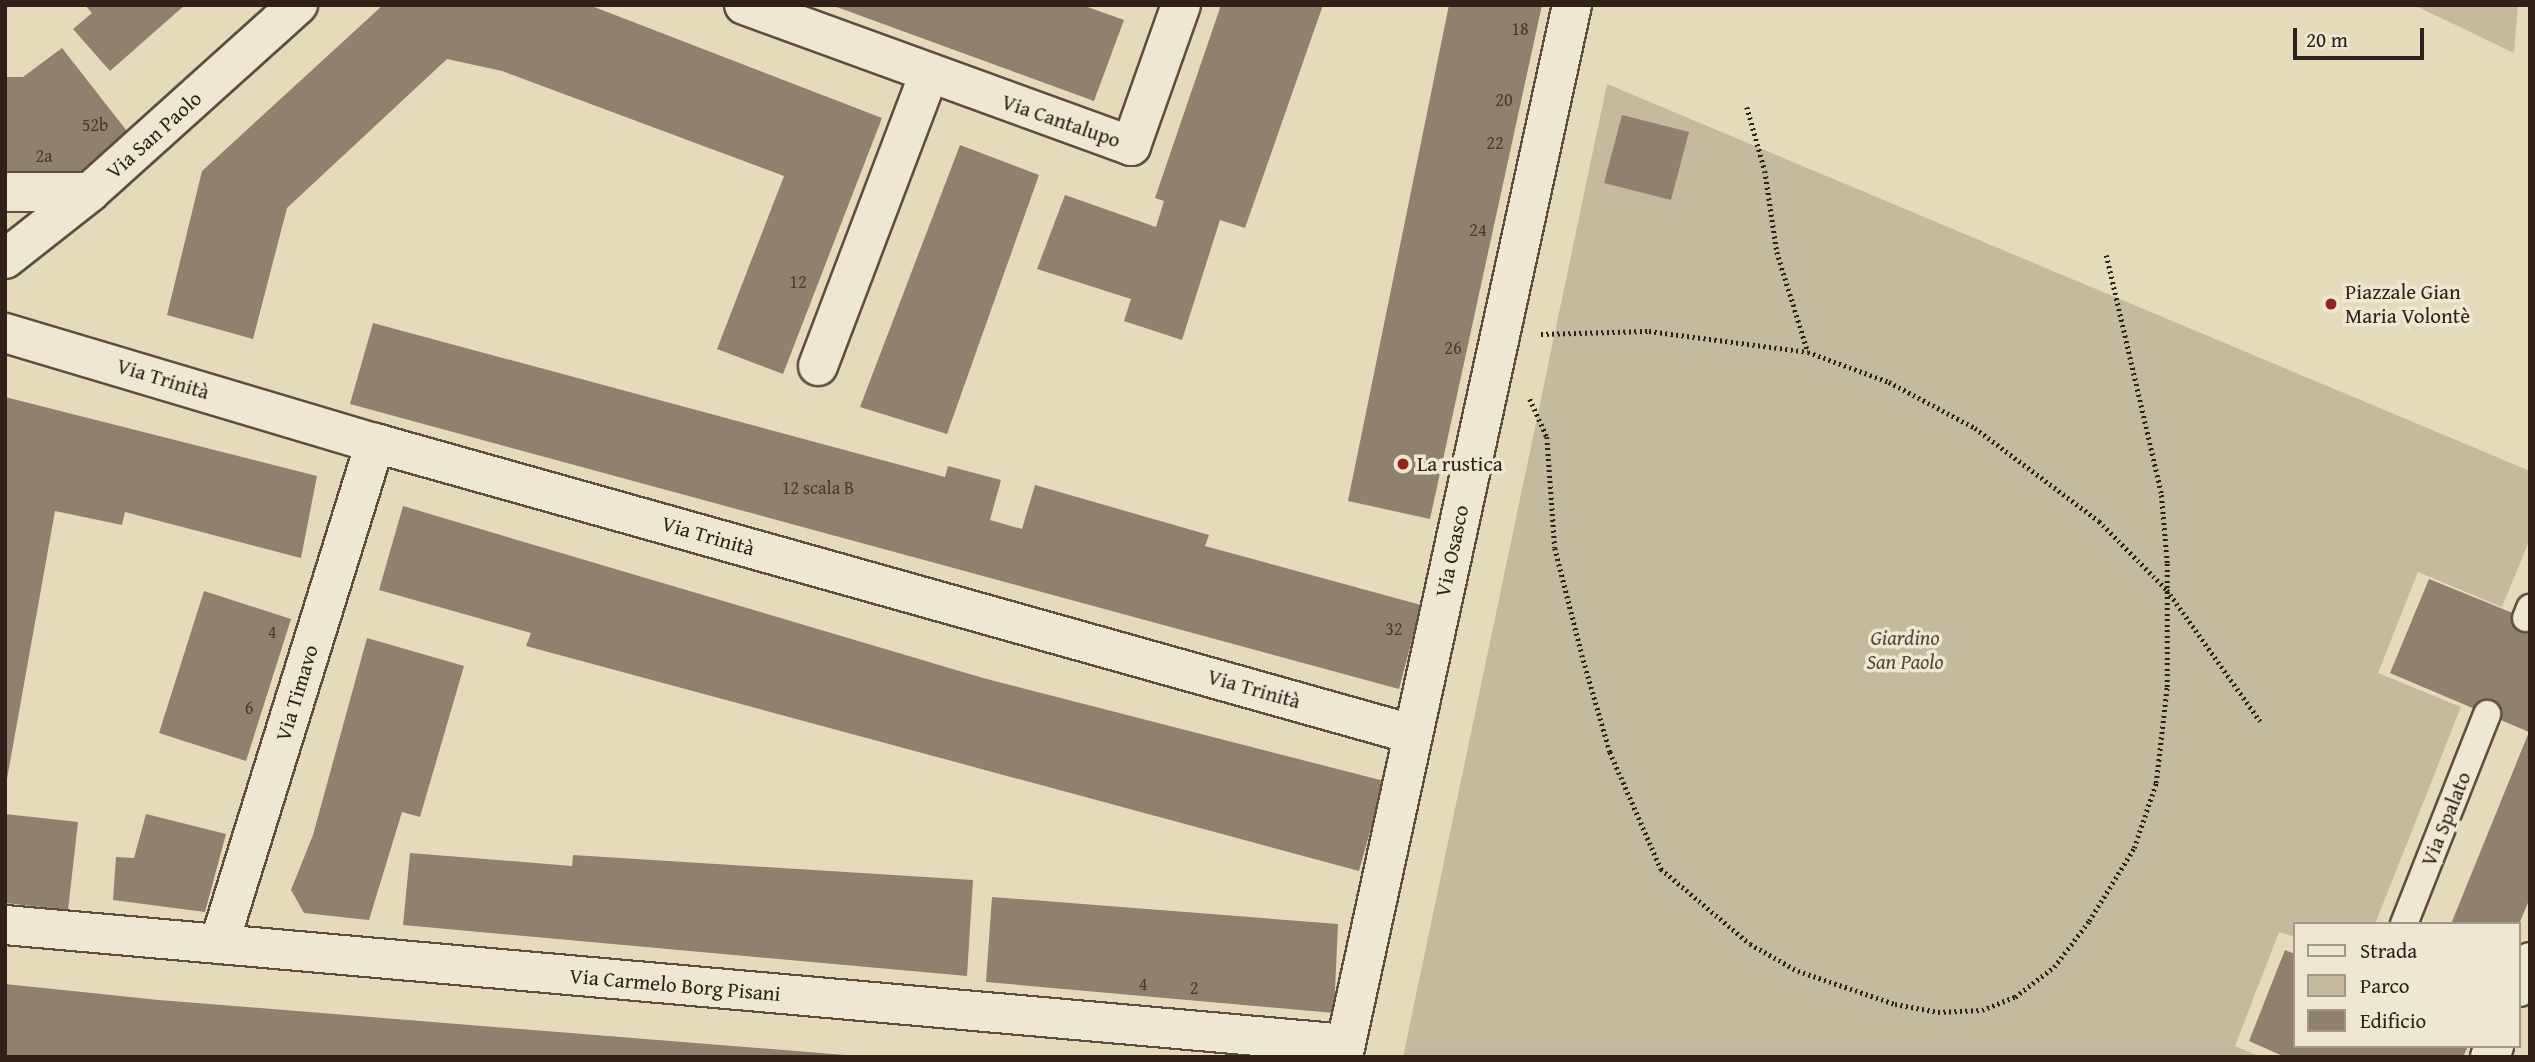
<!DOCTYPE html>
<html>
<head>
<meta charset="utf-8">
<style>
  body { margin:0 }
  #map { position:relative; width:2535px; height:1062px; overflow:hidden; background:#e5dab9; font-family:"Gentium Book Plus",serif }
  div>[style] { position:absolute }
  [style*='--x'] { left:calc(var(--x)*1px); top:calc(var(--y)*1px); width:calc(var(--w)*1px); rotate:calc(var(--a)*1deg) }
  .green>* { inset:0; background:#c6ba9e }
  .building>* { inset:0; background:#8f816d }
  .path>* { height:4.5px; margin-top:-2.25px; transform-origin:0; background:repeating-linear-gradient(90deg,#31201a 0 2px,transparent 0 5.5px) }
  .roads { filter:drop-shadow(2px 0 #5e4e42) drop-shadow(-2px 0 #5e4e42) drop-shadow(0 2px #5e4e42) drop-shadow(0 -2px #5e4e42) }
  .lane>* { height:26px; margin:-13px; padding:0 13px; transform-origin:13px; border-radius:13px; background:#eee7d2 }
  .street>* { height:38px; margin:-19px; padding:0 19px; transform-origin:19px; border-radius:19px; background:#eee7d2 }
  .dots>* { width:19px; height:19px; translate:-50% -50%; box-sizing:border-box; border:4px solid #eee7d2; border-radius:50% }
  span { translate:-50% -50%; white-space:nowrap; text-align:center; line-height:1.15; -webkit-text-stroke:7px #eee7d2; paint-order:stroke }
  .number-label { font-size:18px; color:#48382f }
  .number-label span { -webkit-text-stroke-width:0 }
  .street-label { font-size:21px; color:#31201a }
  .poi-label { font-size:21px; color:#31201a }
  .left { translate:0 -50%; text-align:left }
  .park-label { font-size:21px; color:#56463b; font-style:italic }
  .frame { position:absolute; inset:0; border:7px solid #31201a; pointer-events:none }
  .legend { position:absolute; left:2293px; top:922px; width:228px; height:126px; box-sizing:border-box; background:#eee7d2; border:2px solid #a29788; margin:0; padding:9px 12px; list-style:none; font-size:21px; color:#31201a }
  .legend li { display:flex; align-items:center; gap:14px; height:35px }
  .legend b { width:35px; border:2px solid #a29788 }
  .scale { position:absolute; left:2293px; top:28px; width:131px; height:32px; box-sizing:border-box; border:4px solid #31201a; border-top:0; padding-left:9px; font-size:21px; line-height:24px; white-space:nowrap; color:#31201a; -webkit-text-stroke:5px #eee7d2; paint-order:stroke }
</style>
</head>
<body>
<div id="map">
  <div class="green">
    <div style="clip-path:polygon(2414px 5px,2518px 5px,2514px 53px)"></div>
    <div style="clip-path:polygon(1607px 84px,2530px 471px,2530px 539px,2502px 607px,2418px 572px,2378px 673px,2461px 707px,2375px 924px,2295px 924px,2295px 937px,2279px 932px,2235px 1046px,2261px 1057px,1403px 1057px)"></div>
  </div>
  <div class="building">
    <div style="clip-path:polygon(85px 5px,185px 5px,110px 71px,73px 29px,92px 13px)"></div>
    <div style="clip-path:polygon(383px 5px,589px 5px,882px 118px,783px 374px,717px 349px,784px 176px,502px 71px,447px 59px,287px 208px,253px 339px,167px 315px,202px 171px)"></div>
    <div style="clip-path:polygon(1082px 5px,1124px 20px,1094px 101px,834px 6px)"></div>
    <div style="clip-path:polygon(1221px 5px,1323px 5px,1245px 228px,1220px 220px,1182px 340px,1124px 321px,1131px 299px,1037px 269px,1065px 195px,1156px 227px,1164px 201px,1155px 198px)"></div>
    <div style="clip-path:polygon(1449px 5px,1542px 5px,1430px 519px,1348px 501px)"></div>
    <div style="clip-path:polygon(62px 48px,130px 135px,76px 177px,5px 175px,5px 77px,23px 77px)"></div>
    <div style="clip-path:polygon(1622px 115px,1689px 132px,1671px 200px,1604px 183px)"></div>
    <div style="clip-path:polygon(960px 145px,1039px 175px,947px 434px,860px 407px)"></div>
    <div style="clip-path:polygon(373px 323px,945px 477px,948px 466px,1001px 480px,990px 520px,1022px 529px,1035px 485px,1209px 535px,1205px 546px,1421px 605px,1399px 689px,350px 404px)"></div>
    <div style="clip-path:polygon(5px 397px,317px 476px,301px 558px,125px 512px,122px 525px,55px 511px,7px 779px)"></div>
    <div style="clip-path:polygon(403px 506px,983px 678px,1384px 781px,1359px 871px,526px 646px,531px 633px,379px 590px)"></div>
    <div style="clip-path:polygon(2429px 579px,2530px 620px,2530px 898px,2519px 924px,2451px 924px,2529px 732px,2390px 673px)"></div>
    <div style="clip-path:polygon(204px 591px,291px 619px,246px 761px,159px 733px)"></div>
    <div style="clip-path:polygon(367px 638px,464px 666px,420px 817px,402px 812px,369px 920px,304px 913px,291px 890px,313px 835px)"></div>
    <div style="clip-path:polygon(5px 814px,78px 822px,68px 910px,5px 903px)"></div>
    <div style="clip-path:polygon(146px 814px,226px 834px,205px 912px,113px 900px,116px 857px,134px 858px)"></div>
    <div style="clip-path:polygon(410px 853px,572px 866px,573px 855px,973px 880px,967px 976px,403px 925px)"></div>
    <div style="clip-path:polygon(992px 897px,1338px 924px,1334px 1013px,986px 982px)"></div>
    <div style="clip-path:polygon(2285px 950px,2295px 954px,2295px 1046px,2468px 1046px,2463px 1057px,2285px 1057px,2249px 1041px)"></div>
    <div style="clip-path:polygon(5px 984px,159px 1000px,870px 1057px,5px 1057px)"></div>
  </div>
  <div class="path">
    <div style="--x:1747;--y:107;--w:66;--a:74.3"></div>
    <div style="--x:1765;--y:171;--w:82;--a:81.6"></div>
    <div style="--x:1777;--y:252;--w:105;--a:72.8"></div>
    <div style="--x:1541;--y:334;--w:108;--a:-1.6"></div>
    <div style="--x:1649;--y:331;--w:160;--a:7.5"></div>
    <div style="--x:1808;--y:352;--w:86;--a:20.3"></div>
    <div style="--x:1889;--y:382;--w:98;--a:28.1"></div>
    <div style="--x:1975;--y:428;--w:155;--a:36.9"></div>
    <div style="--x:2099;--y:521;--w:97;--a:45.4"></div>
    <div style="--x:2167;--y:590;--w:161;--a:54.6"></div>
    <div style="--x:1530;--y:399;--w:42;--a:65.9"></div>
    <div style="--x:1547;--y:437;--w:111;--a:85.9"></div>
    <div style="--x:1555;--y:548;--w:110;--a:75.8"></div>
    <div style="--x:1582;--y:655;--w:101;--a:73.9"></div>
    <div style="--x:1610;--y:752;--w:128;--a:66.4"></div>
    <div style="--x:1661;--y:869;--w:116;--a:40.1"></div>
    <div style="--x:1750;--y:944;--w:55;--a:29.4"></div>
    <div style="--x:1798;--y:971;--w:102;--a:18.8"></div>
    <div style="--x:1895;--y:1004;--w:44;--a:10.5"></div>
    <div style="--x:1938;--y:1012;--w:44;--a:-2.6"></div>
    <div style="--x:1982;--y:1010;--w:35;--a:-22"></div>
    <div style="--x:2015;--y:997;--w:49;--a:-37.6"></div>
    <div style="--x:2054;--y:967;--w:58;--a:-52.7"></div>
    <div style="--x:2089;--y:921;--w:86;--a:-58.3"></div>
    <div style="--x:2134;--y:848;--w:69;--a:-71.3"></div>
    <div style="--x:2156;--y:783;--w:97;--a:-83.5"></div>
    <div style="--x:2167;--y:687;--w:124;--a:-90"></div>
    <div style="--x:2167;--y:563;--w:70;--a:-94.9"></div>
    <div style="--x:2161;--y:493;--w:244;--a:-103"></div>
  </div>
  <div class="roads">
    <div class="lane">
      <div style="--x:2526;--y:618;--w:11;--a:-68"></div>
      <div style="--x:2404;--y:924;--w:226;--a:-68.4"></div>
    </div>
    <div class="street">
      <div style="--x:744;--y:5;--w:412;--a:20"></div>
      <div style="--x:1131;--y:146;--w:150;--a:-70.5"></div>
      <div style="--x:5;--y:192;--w:85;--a:0"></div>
      <div style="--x:5;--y:259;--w:108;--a:-38.2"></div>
      <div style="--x:90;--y:192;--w:280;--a:-42"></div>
      <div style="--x:5;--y:333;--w:386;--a:16.6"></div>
      <div style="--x:375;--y:443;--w:1077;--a:15.68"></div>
      <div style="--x:818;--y:366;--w:312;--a:-69.2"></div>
      <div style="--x:5;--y:925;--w:1346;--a:5.07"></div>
      <div style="--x:219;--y:944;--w:525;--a:-72.7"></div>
      <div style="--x:2519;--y:987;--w:27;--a:-66"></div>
      <div style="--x:1343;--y:1057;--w:1077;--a:-77.72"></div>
      <div style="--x:2490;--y:1057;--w:12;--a:-70"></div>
    </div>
  </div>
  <div class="dots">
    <div style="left:2331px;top:304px;background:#8f2418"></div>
    <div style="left:1403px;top:464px;background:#8f2418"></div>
  </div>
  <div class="number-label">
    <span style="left:1520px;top:29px">18</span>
    <span style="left:1504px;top:100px">20</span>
    <span style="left:95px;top:125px">52b</span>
    <span style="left:1495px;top:143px">22</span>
    <span style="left:44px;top:156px">2a</span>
    <span style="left:1478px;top:230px">24</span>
    <span style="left:798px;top:282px">12</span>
    <span style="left:1453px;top:348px">26</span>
    <span style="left:818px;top:488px">12 scala B</span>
    <span style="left:1394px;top:629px">32</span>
    <span style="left:272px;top:632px">4</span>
    <span style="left:249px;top:708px">6</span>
    <span style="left:1143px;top:984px">4</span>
    <span style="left:1194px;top:988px">2</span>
  </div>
  <div class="street-label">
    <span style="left:1061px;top:121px;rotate:19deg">Via Cantalupo</span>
    <span style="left:154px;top:135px;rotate:-42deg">Via San Paolo</span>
    <span style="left:163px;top:379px;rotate:17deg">Via Trinità</span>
    <span style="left:708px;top:536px;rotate:16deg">Via Trinità</span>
    <span style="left:1452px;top:551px;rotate:-78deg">Via Osasco</span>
    <span style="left:1254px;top:689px;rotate:16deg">Via Trinità</span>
    <span style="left:297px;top:693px;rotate:-73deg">Via Timavo</span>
    <span style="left:2446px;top:819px;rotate:-68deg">Via Spalato</span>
    <span style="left:675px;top:985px;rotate:5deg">Via Carmelo Borg Pisani</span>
  </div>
  <div class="poi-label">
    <span class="left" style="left:2345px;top:304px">Piazzale Gian<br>Maria Volontè</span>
    <span class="left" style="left:1417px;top:464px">La rustica</span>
  </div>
  <div class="park-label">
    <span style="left:1905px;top:650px">Giardino<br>San Paolo</span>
  </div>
  <div class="frame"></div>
  <ul class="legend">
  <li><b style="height:9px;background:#eee7d2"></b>Strada</li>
  <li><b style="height:19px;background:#c6ba9e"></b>Parco</li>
  <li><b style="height:19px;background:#8f816d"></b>Edificio</li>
  </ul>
  <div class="scale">20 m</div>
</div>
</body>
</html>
